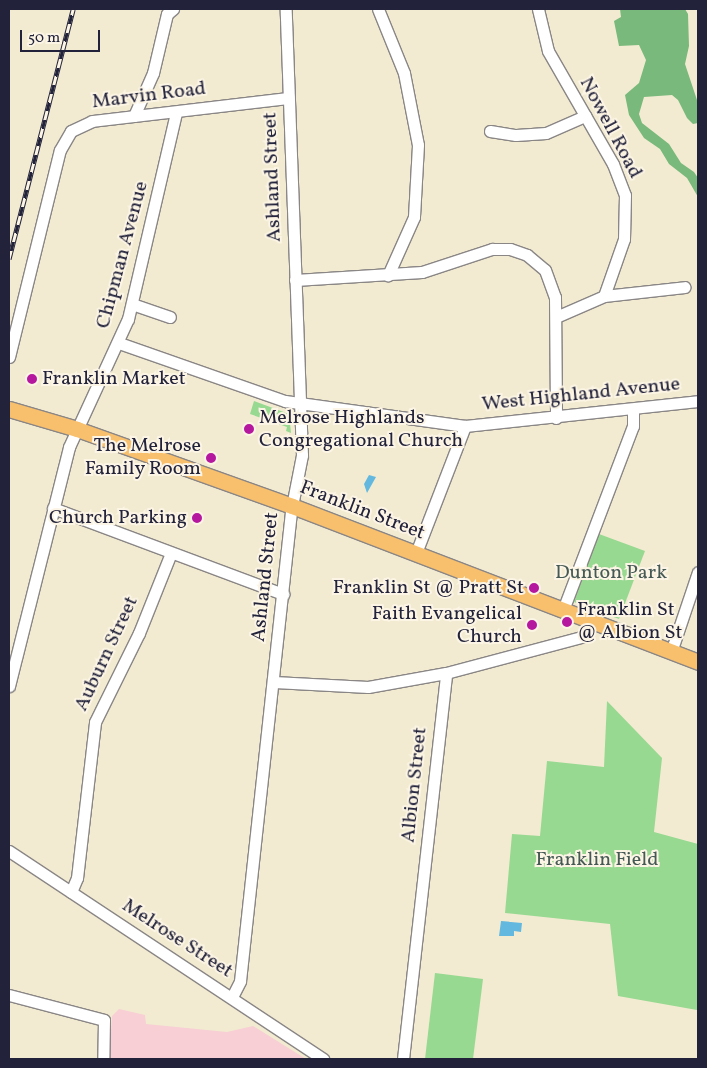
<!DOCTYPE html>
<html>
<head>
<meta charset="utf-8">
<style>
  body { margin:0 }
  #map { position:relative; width:707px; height:1068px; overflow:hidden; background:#f2ebd1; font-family:Vollkorn,serif }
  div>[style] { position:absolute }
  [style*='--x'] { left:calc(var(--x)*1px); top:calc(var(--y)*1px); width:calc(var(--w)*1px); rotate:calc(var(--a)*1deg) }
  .built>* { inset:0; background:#f7cfd4 }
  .green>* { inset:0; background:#97d991 }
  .forest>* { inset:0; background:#79b97b }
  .water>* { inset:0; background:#63b8df }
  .roads { filter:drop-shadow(1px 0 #8a8686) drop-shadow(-1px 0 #8a8686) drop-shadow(0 1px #8a8686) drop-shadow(0 -1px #8a8686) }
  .minor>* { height:11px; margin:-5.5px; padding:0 5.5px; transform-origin:5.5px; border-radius:5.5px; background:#fff }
  .major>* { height:15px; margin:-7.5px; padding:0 7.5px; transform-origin:7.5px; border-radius:7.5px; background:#f8bf6c }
  .rail>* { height:5px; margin-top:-2.5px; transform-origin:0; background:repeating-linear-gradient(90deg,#fcf5e5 0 9px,#22223b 0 18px); box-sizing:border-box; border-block:1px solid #22223b }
  .dots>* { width:14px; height:14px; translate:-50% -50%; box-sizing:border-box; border:2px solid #fcf5e5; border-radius:50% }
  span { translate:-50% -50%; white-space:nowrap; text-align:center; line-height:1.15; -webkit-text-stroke:4px #fcf5e5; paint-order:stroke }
  .street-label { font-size:20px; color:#22223b }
  .poi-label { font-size:20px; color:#22223b }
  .left { translate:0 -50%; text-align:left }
  .right { translate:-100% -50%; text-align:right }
  .park-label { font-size:20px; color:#455955 }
  .frame { position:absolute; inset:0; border:10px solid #22223b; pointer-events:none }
  .scale { position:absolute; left:20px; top:30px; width:80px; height:22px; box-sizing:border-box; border:2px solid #22223b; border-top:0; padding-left:6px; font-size:15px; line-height:18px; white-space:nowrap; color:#22223b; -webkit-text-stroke:4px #fcf5e5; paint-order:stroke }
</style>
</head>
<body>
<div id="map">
  <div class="built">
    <div style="clip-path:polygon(119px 1009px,145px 1015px,146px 1024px,227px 1032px,253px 1026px,306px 1059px,109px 1059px,112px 1016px)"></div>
  </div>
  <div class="green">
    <div style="clip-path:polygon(254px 401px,289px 414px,291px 433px,286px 431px,287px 427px,250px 414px)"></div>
    <div style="clip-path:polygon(599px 534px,645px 551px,619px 619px,574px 602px)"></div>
    <div style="clip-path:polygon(607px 701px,662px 758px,654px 832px,698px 844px,697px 1010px,618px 996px,610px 924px,505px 913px,512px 834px,540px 836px,547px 761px,604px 767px)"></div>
    <div style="clip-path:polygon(435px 973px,483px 979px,473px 1059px,425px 1059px)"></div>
  </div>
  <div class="forest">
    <div style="clip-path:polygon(620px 9px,685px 9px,688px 14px,689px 46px,685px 64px,697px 100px,698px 123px,693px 124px,687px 118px,678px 100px,672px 95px,644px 97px,639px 114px,642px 123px,669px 144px,681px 163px,694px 172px,698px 178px,698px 197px,687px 178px,669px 164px,660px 149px,644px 138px,629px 115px,625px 95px,639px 83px,646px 60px,639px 45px,619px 46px,614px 21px,621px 17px)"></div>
  </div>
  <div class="water">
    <div style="clip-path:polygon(369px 475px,376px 477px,367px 493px,364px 484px)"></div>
    <div style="clip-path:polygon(501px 921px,522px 923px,521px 932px,514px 931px,514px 936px,499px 936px)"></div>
  </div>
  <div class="roads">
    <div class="minor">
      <div style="--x:378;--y:9;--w:69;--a:67.9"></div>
      <div style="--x:404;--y:73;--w:73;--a:79"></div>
      <div style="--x:418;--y:145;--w:72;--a:93.2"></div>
      <div style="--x:414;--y:217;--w:64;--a:114.1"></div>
      <div style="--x:538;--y:9;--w:43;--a:76.6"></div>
      <div style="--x:548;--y:51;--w:130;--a:60.1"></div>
      <div style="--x:613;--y:164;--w:33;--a:69"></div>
      <div style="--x:625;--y:195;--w:44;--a:91.3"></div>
      <div style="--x:624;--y:239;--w:60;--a:109.3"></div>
      <div style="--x:134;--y:116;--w:47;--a:-66.2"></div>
      <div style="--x:153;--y:73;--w:61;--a:-76.7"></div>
      <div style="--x:167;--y:14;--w:8;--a:-40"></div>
      <div style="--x:490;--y:131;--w:26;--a:9"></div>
      <div style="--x:516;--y:135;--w:30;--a:-4"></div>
      <div style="--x:546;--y:133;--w:43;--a:-23.6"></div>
      <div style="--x:295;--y:280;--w:127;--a:-3.6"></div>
      <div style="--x:422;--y:272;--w:74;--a:-18.2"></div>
      <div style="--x:492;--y:249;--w:18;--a:0"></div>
      <div style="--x:510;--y:249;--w:18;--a:19"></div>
      <div style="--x:527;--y:255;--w:23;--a:40"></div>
      <div style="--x:545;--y:270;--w:29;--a:70"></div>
      <div style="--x:555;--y:297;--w:121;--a:89.5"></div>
      <div style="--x:132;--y:304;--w:40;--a:18.9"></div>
      <div style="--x:556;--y:317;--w:52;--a:-23.6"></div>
      <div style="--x:604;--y:296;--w:81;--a:-6.3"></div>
      <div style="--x:119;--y:343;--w:176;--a:19.3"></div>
      <div style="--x:285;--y:401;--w:182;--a:7.9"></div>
      <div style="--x:465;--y:426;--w:234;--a:-6.1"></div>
      <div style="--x:9;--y:357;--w:213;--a:-76.2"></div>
      <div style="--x:60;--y:150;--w:22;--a:-60"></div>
      <div style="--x:71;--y:131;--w:23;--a:-25"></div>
      <div style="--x:92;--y:121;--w:198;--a:-6.7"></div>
      <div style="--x:53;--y:508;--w:246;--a:20.5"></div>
      <div style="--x:416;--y:553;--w:136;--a:-68.9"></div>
      <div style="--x:563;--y:610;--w:197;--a:-69.2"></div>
      <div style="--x:633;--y:426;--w:17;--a:-90"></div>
      <div style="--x:671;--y:652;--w:84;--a:-71.4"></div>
      <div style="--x:274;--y:682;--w:94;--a:3"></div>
      <div style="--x:368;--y:687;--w:79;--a:-10.2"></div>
      <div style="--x:9;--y:686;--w:246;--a:-75.9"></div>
      <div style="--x:69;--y:447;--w:141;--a:-65.3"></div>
      <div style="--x:128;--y:319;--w:212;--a:-76.9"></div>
      <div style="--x:9;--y:851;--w:377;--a:33.5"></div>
      <div style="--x:71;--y:892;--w:15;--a:-67"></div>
      <div style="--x:77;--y:878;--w:157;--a:-83.4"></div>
      <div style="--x:95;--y:722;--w:99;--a:-63.7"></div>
      <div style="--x:139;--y:633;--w:86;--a:-68.2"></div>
      <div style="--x:9;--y:995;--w:98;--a:14.7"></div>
      <div style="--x:104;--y:1020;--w:39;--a:91"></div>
      <div style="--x:232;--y:997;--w:18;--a:-63"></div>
      <div style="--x:240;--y:981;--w:478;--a:-83.8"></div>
      <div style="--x:292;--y:506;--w:52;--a:-78.9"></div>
      <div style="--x:302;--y:455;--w:446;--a:-92.1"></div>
      <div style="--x:403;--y:1059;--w:388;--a:-83.6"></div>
      <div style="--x:446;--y:673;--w:140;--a:-14.9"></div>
      <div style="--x:581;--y:637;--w:21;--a:-47"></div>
    </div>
    <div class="major">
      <div style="--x:9;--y:409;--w:71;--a:16.4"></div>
      <div style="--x:77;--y:429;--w:228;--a:19.7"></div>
      <div style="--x:292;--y:506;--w:435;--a:21"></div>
    </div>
  </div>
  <div class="rail">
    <div style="--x:9;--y:259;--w:258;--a:-75.6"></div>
  </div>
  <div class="dots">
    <div style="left:32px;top:379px;background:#b5179e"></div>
    <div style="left:249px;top:429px;background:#b5179e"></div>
    <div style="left:211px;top:458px;background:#b5179e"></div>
    <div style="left:197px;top:518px;background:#b5179e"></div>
    <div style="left:534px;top:588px;background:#b5179e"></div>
    <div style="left:567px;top:622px;background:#b5179e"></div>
    <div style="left:532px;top:625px;background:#b5179e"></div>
  </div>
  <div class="street-label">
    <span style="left:149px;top:96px;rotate:-7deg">Marvin Road</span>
    <span style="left:610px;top:128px;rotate:62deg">Nowell Road</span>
    <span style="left:273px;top:177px;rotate:-92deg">Ashland Street</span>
    <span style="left:123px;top:255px;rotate:-75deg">Chipman Avenue</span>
    <span style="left:581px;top:395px;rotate:-6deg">West Highland Avenue</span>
    <span style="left:362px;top:511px;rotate:21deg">Franklin Street</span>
    <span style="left:266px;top:577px;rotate:-84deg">Ashland Street</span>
    <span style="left:107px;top:654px;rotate:-65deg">Auburn Street</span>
    <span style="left:415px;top:785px;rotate:-84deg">Albion Street</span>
    <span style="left:177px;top:939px;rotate:33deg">Melrose Street</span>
  </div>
  <div class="poi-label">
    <span class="left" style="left:42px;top:379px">Franklin Market</span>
    <span class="left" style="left:259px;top:430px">Melrose Highlands<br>Congregational Church</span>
    <span class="right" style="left:201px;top:458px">The Melrose<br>Family Room</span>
    <span class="right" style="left:187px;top:518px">Church Parking</span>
    <span class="right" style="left:524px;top:588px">Franklin St @ Pratt St</span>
    <span class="left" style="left:577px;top:622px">Franklin St<br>@ Albion St</span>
    <span class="right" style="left:522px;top:626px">Faith Evangelical<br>Church</span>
  </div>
  <div class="park-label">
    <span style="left:611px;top:573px">Dunton Park</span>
    <span style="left:597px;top:860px">Franklin Field</span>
  </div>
  <div class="frame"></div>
  <div class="scale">50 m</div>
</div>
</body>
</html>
